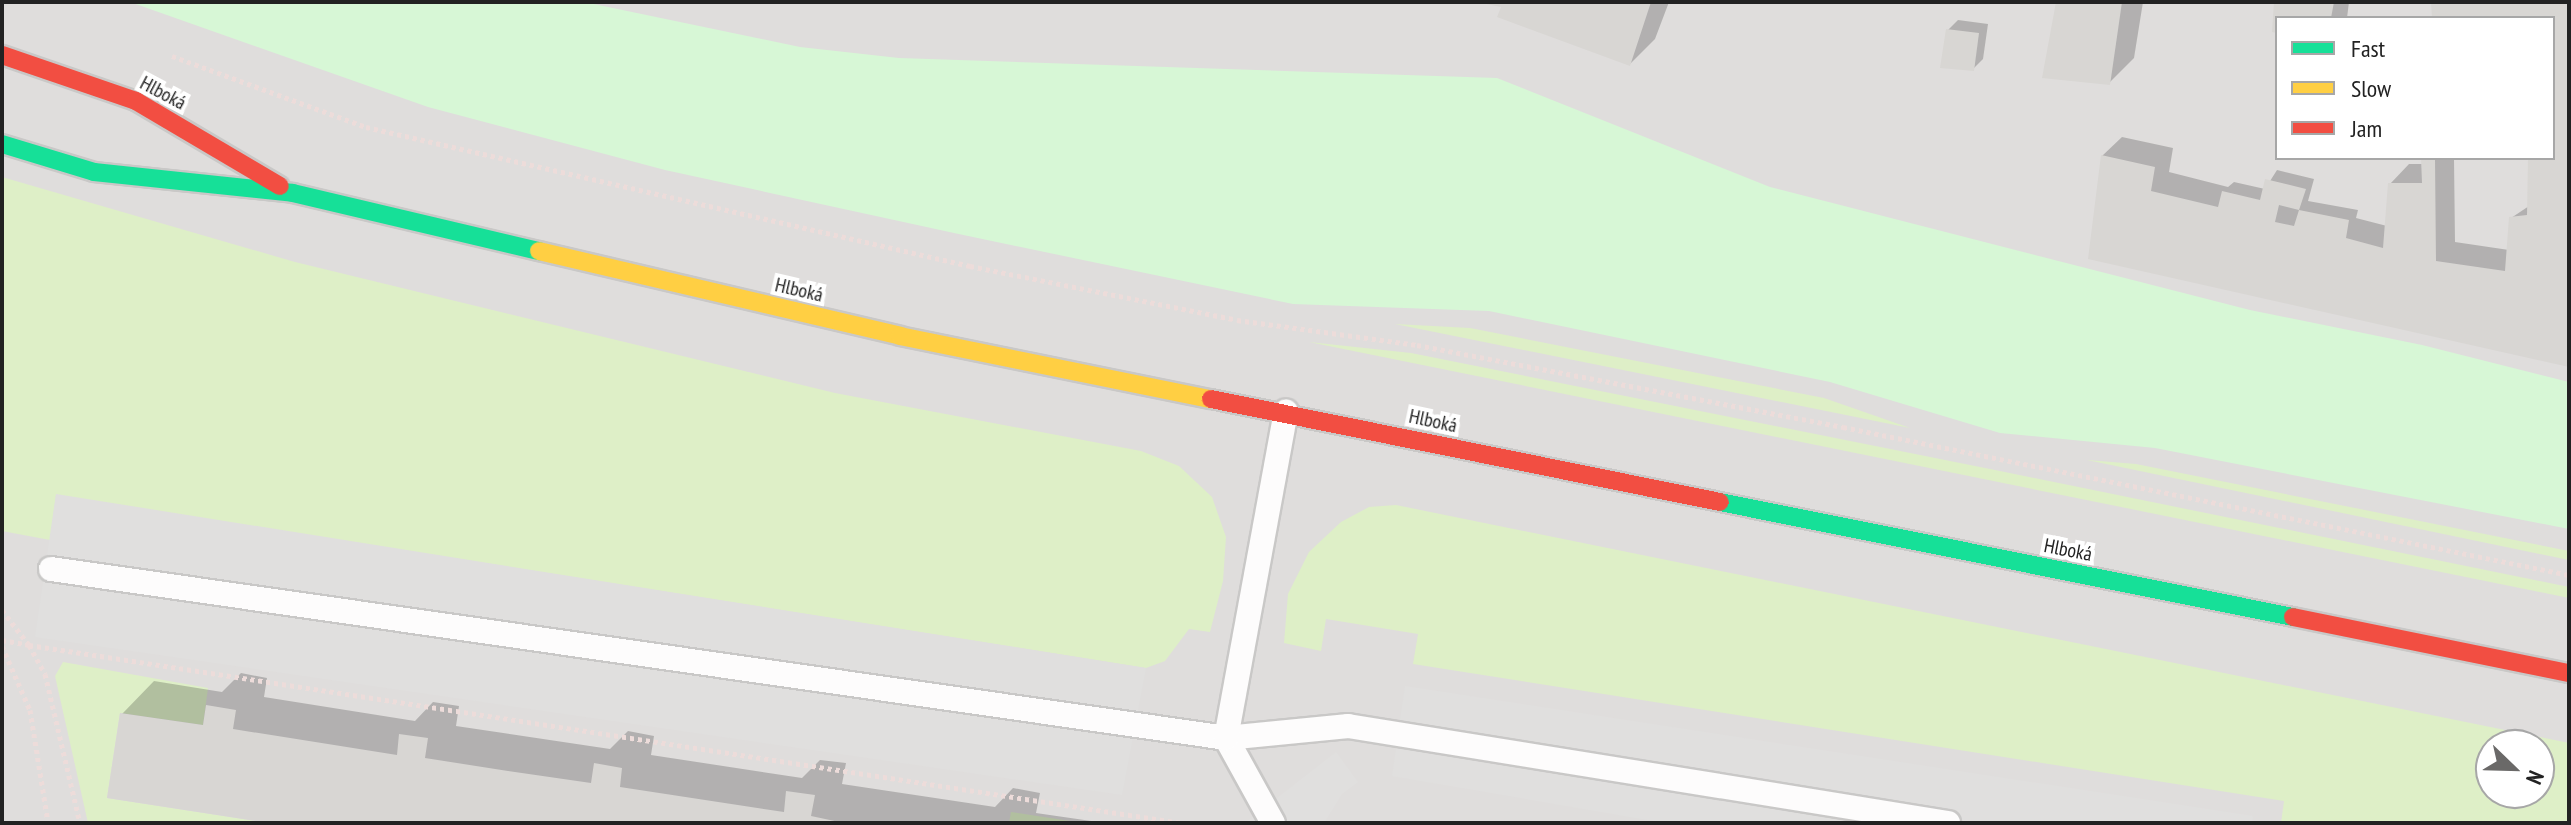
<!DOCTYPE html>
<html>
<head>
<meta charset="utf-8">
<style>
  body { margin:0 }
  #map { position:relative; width:2571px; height:825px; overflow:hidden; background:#f0eeeb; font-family:"PT Sans Narrow",sans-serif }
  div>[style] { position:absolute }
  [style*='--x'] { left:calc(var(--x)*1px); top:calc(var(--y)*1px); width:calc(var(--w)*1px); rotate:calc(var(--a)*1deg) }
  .residential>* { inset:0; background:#dfdddc }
  .grass>* { inset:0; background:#deefc7 }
  .park>* { inset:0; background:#d7f7d6 }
  .parking>* { inset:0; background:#e0dfde }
  .shadow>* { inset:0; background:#0003 }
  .building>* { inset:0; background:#d8d6d3 }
  .path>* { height:5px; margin-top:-2.5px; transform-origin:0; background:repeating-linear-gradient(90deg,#eddcda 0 4px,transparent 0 8px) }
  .roads { filter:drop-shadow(2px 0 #c9c8c7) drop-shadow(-2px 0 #c9c8c7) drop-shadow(0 2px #c9c8c7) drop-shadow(0 -2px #c9c8c7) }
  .lane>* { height:24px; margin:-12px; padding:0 12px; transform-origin:12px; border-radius:12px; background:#fdfcfc }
  .fast>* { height:18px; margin:-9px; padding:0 9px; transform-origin:9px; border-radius:9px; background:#16e098 }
  .slow>* { height:18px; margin:-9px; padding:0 9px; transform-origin:9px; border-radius:9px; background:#ffcf43 }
  .jam>* { height:18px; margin:-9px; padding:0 9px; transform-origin:9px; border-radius:9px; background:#f24e42 }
  span { translate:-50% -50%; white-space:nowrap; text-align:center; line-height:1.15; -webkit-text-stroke:8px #fff; paint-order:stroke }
  .street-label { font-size:20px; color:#222 }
  .frame { position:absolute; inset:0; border:4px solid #222; pointer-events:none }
  .legend { position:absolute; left:2275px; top:16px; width:280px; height:144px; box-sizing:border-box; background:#fff; border:2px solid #a7a7a7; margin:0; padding:10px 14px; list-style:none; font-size:24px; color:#222 }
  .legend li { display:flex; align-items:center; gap:16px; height:40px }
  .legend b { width:40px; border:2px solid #a7a7a7 }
  .north { position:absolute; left:2475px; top:729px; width:80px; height:80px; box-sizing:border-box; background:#fff; border:2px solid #a7a7a7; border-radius:50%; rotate:113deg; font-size:22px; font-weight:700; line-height:32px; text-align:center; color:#222 }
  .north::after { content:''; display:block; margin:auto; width:28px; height:36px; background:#6a6968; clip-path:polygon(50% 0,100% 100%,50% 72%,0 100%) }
</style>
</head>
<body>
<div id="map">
  <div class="residential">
    <div style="clip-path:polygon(evenodd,2px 2px,2569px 2px,2569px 823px,2px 823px,2px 2px,2277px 18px,2553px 18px,2553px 158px,2277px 158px,2277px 18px,2px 2px,2491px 745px,2539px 745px,2539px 793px,2491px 793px,2491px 745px)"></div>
  </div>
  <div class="grass">
    <div style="clip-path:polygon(2px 177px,295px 262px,835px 393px,1141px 451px,1179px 466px,1212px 497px,1226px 537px,1223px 581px,1210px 632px,1189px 629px,1165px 661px,1146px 668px,56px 495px,50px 540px,2px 531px)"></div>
    <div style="clip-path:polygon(1395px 324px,1470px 328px,1824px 398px,1910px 428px)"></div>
    <div style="clip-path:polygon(1309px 342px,1411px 353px,1990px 469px,2569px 587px,2569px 598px)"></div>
    <div style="clip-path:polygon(2087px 460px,2136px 464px,2569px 551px,2569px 560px)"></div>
    <div style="clip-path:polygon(evenodd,1396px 505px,2569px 743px,2569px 823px,2281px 823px,2284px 801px,1413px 664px,1418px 634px,1326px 619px,1321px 651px,1284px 643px,1288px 594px,1309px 552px,1341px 522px,1369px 507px,1396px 505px,2539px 745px,2539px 793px,2491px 793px,2491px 745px,2539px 745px)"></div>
    <div style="clip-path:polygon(63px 662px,208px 688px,203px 725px,120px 713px,107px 798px,269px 823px,88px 823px,55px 676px)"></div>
    <div style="clip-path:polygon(1011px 812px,1083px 823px,1009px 823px)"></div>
  </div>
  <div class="park">
    <div style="clip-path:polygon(130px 2px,584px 2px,800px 47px,899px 58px,1497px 78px,1770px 187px,2250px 310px,2422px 345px,2569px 382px,2569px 529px,2155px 448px,2000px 433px,1830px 382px,1489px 311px,1293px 304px,954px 233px,665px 170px,428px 107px)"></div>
  </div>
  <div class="parking">
    <div style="clip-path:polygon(56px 494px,1146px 668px,1122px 795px,35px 637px)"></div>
    <div style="clip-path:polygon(1405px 686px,2253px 816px,2252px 823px,1665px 823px,1392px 776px)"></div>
    <div style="clip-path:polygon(1336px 752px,1358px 782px,1342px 794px,1324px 823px,1245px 823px)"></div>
  </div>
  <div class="shadow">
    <div style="clip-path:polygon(1477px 2px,1669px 2px,1655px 39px,1630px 64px,1503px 5px)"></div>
    <div style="clip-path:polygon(2058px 2px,2143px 2px,2134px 58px,2109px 83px)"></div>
    <div style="clip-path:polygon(2276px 2px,2349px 2px,2347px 18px,2277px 18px,2277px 31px)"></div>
    <div style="clip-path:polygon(2433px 2px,2569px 2px,2569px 365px,2090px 258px,2102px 156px,2122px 137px,2173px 148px,2169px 172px,2228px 187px,2234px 182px,2265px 189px,2277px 170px,2314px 179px,2308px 201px,2358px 210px,2356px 218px,2387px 226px,2390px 184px,2409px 164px,2424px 164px,2423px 158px,2454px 158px,2455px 242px,2509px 250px,2511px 218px,2529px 206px,2529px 158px,2553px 158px,2553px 18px,2434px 18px)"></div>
    <div style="clip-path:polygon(1958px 20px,1988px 24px,1983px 59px,1973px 69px,1948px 30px)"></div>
    <div style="clip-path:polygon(241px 673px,267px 678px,264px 697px,415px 721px,433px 702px,459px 706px,456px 726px,610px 749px,628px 731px,654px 736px,651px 755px,802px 778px,820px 760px,846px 763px,842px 784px,995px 807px,1013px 788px,1040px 793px,1036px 813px,1105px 823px,284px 823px,122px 714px,154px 681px,222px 692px)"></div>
  </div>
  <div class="building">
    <div style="clip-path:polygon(1477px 2px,1651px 2px,1630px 66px,1497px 17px,1501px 7px)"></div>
    <div style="clip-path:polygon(2056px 2px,2122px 2px,2110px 85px,2042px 78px)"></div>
    <div style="clip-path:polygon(2274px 2px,2334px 2px,2331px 18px,2277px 18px,2277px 33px,2272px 32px)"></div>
    <div style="clip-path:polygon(evenodd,2431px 2px,2569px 2px,2569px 367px,2088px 259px,2101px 155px,2155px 167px,2151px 191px,2218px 207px,2222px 191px,2260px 200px,2265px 179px,2306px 189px,2299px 210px,2349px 220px,2346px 238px,2383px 248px,2388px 183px,2422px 183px,2421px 158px,2435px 158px,2436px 261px,2505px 271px,2509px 217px,2527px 215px,2528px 158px,2553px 158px,2553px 18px,2432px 18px,2431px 2px,2279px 205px,2299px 210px,2294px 226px,2275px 222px,2279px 205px)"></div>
    <div style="clip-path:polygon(1946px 29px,1979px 33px,1974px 71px,1940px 68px)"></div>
    <div style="clip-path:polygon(206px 705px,236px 710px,233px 729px,397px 755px,399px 734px,428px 738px,425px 758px,508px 771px,591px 783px,594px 763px,622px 768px,620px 787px,784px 812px,786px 791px,815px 795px,811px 816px,844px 823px,269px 823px,107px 798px,120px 713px,203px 725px)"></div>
  </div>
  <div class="path">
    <div style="--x:172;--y:56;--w:207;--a:20.1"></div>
    <div style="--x:366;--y:127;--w:620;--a:12.96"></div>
    <div style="--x:970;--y:266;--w:272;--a:11.4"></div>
    <div style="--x:1237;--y:320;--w:182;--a:7.9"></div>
    <div style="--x:1417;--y:345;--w:434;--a:10.9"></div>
    <div style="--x:1843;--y:427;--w:741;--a:11.52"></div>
    <div style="--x:2;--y:610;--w:44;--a:52.4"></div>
    <div style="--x:29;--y:645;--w:1166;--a:8.78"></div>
    <div style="--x:2;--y:640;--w:27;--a:10"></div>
    <div style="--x:29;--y:645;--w:33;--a:61"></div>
    <div style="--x:45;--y:674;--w:153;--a:76.8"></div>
    <div style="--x:2;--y:646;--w:70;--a:66.4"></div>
    <div style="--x:30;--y:710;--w:114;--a:80.9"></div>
  </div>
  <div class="roads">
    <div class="lane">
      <div style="--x:51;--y:569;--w:1187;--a:8.18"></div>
      <div style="--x:1226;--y:738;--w:123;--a:-5.6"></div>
      <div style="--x:1348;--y:726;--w:608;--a:9.18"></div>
      <div style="--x:1273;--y:823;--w:97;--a:-118.9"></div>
      <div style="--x:1226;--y:738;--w:332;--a:-79.6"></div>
    </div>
    <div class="fast">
      <div style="--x:2;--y:144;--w:96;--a:16.9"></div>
      <div style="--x:94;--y:172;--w:200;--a:6"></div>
      <div style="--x:293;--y:193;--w:253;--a:13.3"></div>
      <div style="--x:1720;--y:502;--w:584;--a:11.35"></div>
    </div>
    <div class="slow">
      <div style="--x:539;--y:251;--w:371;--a:13.2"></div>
      <div style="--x:900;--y:336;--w:317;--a:11.5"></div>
    </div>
    <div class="jam">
      <div style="--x:2;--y:55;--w:142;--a:18.9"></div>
      <div style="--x:136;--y:101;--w:167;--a:30.6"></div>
      <div style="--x:1211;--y:399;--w:519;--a:11.44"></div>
      <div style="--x:2293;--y:617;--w:282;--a:11.5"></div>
    </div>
  </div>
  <div class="street-label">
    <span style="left:163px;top:93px;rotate:28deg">Hlboká</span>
    <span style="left:799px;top:290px;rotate:13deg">Hlboká</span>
    <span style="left:1433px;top:421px;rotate:12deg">Hlboká</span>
    <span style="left:2068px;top:550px;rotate:11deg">Hlboká</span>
  </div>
  <div class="frame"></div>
  <ul class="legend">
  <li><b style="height:10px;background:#16e098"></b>Fast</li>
  <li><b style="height:10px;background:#ffcf43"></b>Slow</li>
  <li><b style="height:10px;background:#f24e42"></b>Jam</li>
  </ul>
  <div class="north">N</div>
</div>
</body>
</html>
